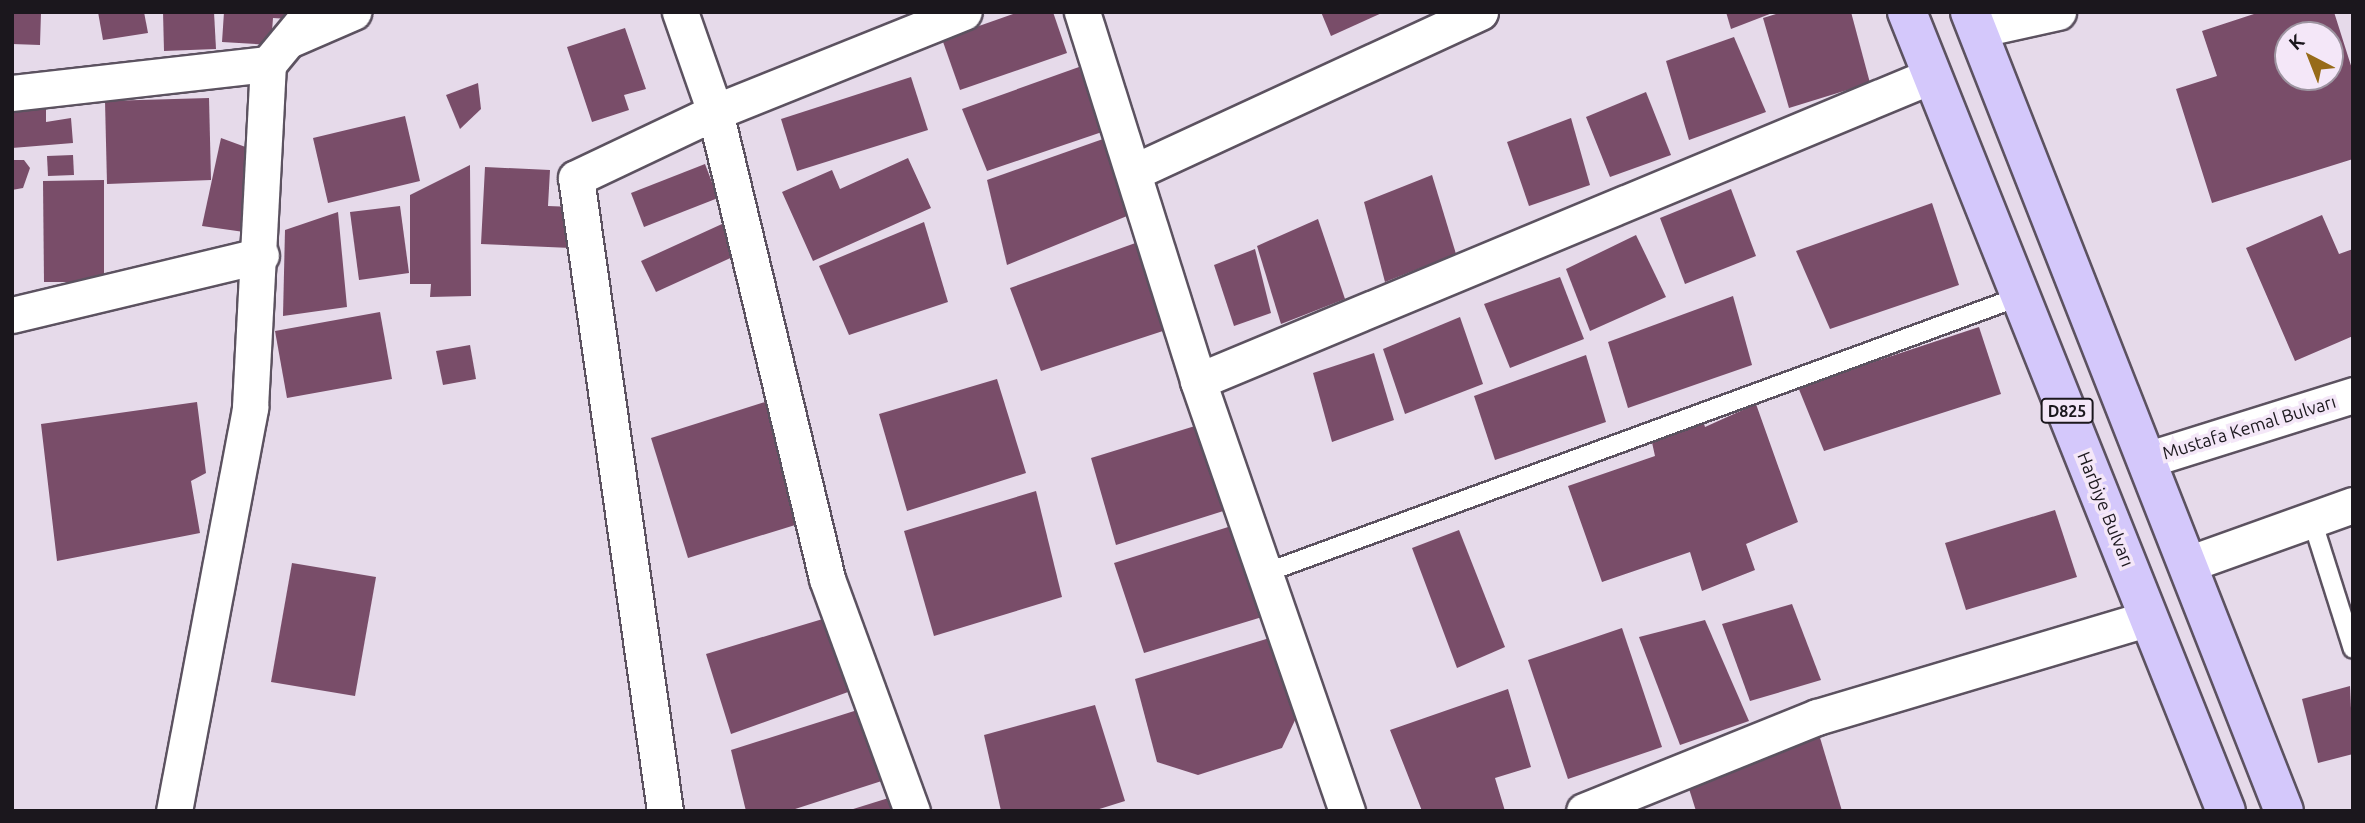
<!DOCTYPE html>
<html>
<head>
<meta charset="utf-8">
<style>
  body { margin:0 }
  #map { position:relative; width:2365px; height:823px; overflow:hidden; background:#e6daea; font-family:Ubuntu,sans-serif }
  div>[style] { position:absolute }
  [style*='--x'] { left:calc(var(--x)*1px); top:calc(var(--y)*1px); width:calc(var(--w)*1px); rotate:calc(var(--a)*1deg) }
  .building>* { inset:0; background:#794d69 }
  .roads { filter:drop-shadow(2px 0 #5c5260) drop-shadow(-2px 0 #5c5260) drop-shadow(0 2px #5c5260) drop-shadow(0 -2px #5c5260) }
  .lane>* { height:18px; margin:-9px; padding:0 9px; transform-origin:9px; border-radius:9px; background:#fff }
  .street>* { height:35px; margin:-17.5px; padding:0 17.5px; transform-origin:17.5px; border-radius:17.5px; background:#fff }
  .primary>* { height:38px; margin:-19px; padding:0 19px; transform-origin:19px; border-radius:19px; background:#d4c8fb }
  span { translate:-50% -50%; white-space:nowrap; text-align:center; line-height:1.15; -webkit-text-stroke:7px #f4e7f8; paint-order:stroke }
  .shield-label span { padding:2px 5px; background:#f4e7f8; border:2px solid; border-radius:5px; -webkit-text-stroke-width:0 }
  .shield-label { font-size:16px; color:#1b171d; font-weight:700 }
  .street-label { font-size:18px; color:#1b171d }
  .frame { position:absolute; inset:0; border:14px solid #1b171d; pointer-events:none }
  .north { position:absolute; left:2274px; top:21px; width:70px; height:70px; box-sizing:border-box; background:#f4e7f8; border:2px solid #9d94a0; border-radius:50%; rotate:318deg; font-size:19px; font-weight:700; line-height:28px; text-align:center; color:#1b171d }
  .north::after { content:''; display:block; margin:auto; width:24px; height:32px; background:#976b19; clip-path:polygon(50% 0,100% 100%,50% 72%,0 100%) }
</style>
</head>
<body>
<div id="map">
  <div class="building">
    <div style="clip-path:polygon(12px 12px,41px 12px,40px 45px,12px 44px)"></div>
    <div style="clip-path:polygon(98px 12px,144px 12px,148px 33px,103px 40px)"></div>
    <div style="clip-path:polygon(163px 12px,214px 12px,216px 49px,164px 51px)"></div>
    <div style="clip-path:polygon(224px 12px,306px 12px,305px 20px,273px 18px,271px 45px,222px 42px)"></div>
    <div style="clip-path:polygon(1019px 12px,1053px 12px,1067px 53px,960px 90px,942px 39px)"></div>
    <div style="clip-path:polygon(1321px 12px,1384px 12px,1331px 36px)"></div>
    <div style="clip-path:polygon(1726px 12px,1775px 12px,1731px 29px)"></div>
    <div style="clip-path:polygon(1782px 12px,1851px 12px,1870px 83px,1789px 108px,1763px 18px)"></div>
    <div style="clip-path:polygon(evenodd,2260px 12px,2334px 12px,2353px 72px,2353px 159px,2212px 203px,2176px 89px,2217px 76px,2202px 31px,2260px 12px,2288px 35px,2330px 35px,2330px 77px,2288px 77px,2288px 35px)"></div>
    <div style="clip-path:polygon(625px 28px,646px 89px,624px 95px,629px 110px,592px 122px,567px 47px)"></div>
    <div style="clip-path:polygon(1734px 37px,1766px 112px,1689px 140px,1666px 61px)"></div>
    <div style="clip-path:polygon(1079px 67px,1102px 132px,987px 171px,962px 109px)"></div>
    <div style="clip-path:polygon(911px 77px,928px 130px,797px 171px,781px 119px)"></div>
    <div style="clip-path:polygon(478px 83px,481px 109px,460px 129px,446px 95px)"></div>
    <div style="clip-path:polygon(1646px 92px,1671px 155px,1610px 177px,1586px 117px)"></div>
    <div style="clip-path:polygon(209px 98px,211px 180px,107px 184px,105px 101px)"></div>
    <div style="clip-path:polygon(46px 109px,46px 122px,71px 118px,73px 143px,12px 148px,12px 112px)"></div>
    <div style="clip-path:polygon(405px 116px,420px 181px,328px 203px,313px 138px)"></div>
    <div style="clip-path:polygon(1571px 118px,1590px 185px,1529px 206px,1507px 142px)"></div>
    <div style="clip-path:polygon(221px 138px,251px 149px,244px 232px,202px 226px)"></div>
    <div style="clip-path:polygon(1103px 139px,1132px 214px,1007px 265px,987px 180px)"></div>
    <div style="clip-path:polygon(73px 155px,74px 175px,48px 176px,47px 156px)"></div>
    <div style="clip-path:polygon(908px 158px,931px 208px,813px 261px,782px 192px,832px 170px,840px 189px)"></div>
    <div style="clip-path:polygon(12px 160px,24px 160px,30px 168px,23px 188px,12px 190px)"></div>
    <div style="clip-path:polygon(705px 164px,718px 198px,644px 227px,631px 193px)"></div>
    <div style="clip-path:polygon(470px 165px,471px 296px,430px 297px,431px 284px,410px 284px,410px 195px)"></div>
    <div style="clip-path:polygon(485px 167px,550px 170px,548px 206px,573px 207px,571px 248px,481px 244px)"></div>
    <div style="clip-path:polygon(1432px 175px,1456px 254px,1385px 282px,1364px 202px)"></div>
    <div style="clip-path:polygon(104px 180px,104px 282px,44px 282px,43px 181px)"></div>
    <div style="clip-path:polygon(1731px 189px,1756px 256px,1685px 284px,1660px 218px)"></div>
    <div style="clip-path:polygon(1932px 203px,1959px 285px,1830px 329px,1796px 251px)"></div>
    <div style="clip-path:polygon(400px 206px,409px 273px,359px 280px,350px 212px)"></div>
    <div style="clip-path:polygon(338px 212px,347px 307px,283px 316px,285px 230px)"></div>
    <div style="clip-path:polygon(2322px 215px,2339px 254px,2353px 249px,2353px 336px,2295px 361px,2246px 248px)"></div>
    <div style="clip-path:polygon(1318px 219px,1345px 299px,1281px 324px,1257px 246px)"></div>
    <div style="clip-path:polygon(924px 222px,948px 302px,849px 335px,819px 266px)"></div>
    <div style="clip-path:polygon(722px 224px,737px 255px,656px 292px,641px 261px)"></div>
    <div style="clip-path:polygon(1636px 235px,1666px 297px,1590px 331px,1566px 269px)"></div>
    <div style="clip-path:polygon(1141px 241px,1166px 330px,1041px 371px,1010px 288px)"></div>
    <div style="clip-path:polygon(1255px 249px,1271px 313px,1234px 326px,1214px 265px)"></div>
    <div style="clip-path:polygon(1560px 277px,1584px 339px,1510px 368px,1484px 304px)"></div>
    <div style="clip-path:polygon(1733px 296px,1752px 365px,1628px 408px,1608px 342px)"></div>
    <div style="clip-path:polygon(380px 312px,392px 379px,287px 398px,275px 331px)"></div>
    <div style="clip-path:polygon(1460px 317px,1483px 384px,1405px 414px,1383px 349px)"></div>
    <div style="clip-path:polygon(1979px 327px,2001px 394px,1824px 451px,1798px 387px)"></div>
    <div style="clip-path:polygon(470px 345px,476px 379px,443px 385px,436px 351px)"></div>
    <div style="clip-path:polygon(1374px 353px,1394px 420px,1332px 442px,1313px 373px)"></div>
    <div style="clip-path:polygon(1586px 355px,1606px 422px,1495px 460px,1474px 396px)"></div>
    <div style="clip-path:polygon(997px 379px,1026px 473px,907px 511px,879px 414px)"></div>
    <div style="clip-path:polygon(768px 401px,805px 522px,688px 558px,651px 438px)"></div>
    <div style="clip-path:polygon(197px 402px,206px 473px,191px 481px,200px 533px,57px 561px,41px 424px)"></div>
    <div style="clip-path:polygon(1756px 404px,1798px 522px,1746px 544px,1755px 570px,1702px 591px,1690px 552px,1602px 582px,1568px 486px,1655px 456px,1651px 438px,1703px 420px,1705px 427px)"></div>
    <div style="clip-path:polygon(1208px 422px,1236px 507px,1116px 545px,1091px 458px)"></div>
    <div style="clip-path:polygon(1036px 491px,1062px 597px,934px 636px,904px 531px)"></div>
    <div style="clip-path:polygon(2055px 510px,2077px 577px,1966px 610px,1945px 543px)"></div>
    <div style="clip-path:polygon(1244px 522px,1275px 613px,1144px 653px,1114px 563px)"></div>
    <div style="clip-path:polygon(1459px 530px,1505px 647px,1457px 668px,1412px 548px)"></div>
    <div style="clip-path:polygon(292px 563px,376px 577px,355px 696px,271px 682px)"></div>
    <div style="clip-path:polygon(1792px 604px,1821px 680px,1750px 701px,1722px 624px)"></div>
    <div style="clip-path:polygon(836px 615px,862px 687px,731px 734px,706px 654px)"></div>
    <div style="clip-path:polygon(1705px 620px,1749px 721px,1680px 745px,1639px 637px)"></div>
    <div style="clip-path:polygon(1622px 628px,1662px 747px,1568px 779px,1528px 660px)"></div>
    <div style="clip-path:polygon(1273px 637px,1296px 718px,1282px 748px,1198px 775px,1157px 762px,1135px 679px)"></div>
    <div style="clip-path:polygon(2350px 686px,2353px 754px,2318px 763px,2302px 699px)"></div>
    <div style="clip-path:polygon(1508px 689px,1531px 767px,1495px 778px,1505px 811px,1422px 811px,1390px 730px)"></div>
    <div style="clip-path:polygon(1095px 705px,1125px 801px,1093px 811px,1001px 811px,984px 735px)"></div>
    <div style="clip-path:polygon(870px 706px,894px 777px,789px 811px,746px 811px,731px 750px)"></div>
    <div style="clip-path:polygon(1818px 731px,1842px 811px,1696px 811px,1685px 776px)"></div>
    <div style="clip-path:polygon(895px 796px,900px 811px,850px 811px,850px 810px)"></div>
  </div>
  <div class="roads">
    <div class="lane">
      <div style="--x:2312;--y:520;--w:135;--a:72.4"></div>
      <div style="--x:1265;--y:573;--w:805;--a:-20.12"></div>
    </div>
    <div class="street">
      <div style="--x:680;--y:12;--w:106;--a:70.7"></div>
      <div style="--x:715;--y:112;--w:480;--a:76.5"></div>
      <div style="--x:827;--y:579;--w:247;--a:69.9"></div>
      <div style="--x:1082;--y:12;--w:387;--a:72.5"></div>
      <div style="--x:1198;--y:381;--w:455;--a:70.9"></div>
      <div style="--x:1977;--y:30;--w:83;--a:-12.5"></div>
      <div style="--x:291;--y:39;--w:68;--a:-23.5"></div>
      <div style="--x:12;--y:93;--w:258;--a:-6.5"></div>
      <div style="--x:1136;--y:171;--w:379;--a:-24.8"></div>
      <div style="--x:12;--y:315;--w:256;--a:-13.5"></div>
      <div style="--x:1198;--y:381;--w:796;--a:-22.6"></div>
      <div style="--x:2146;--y:460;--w:217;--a:-17.4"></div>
      <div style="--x:2188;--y:564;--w:175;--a:-19.7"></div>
      <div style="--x:174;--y:811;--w:411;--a:-79.3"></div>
      <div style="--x:250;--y:407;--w:343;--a:-87"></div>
      <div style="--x:268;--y:64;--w:67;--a:-50.4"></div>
      <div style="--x:665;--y:811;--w:639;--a:-98"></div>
      <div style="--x:576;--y:178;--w:154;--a:-25.4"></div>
      <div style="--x:715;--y:112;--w:268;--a:-21.9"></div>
      <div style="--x:1584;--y:811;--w:251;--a:-22"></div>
      <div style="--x:1817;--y:717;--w:346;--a:-16.6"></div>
    </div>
    <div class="primary">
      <div style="--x:1907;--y:12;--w:860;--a:68.24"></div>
      <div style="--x:1970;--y:12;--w:858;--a:68.55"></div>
    </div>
  </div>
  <div class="shield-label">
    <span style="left:2067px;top:411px">D825</span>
  </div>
  <div class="street-label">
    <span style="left:2249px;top:427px;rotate:-17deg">Mustafa Kemal Bulvarı</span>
    <span style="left:2106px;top:509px;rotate:68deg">Harbiye Bulvarı</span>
  </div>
  <div class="frame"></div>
  <div class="north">K</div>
</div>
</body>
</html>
